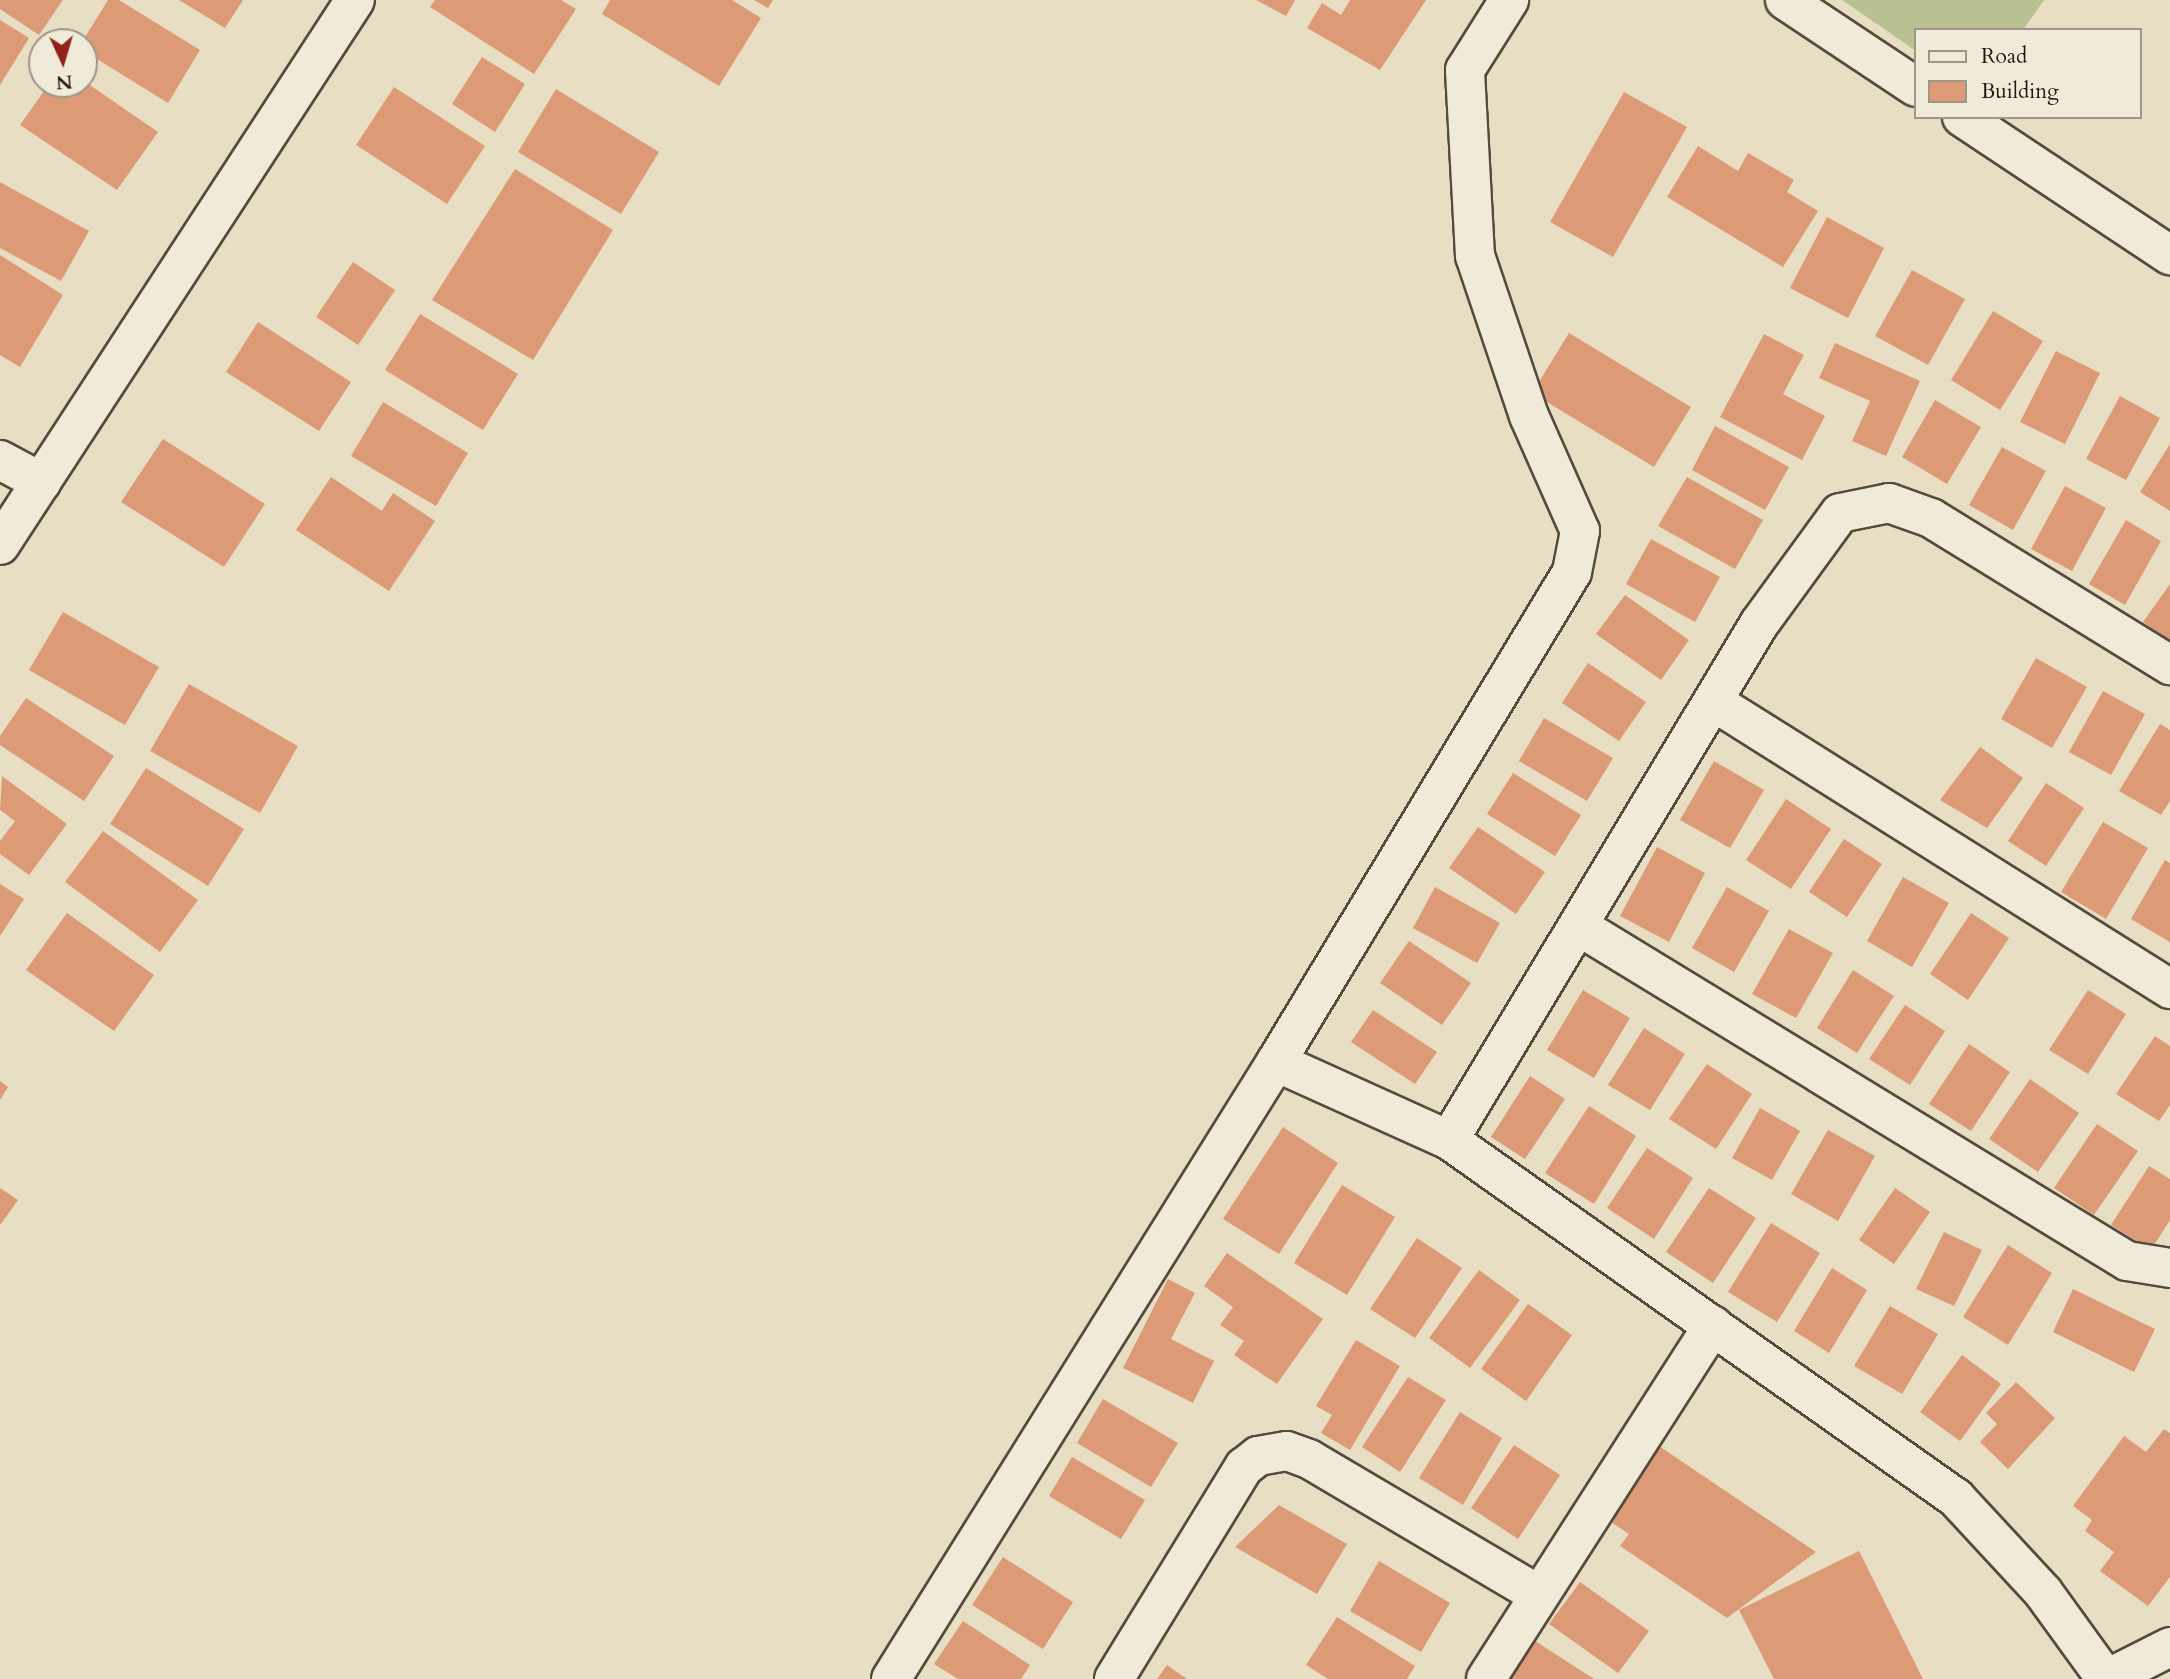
<!DOCTYPE html>
<html>
<head>
<meta charset="utf-8">
<style>
  body { margin:0 }
  #map { position:relative; width:2170px; height:1679px; overflow:hidden; background:#e8dec4; font-family:Cardo,serif }
  div>[style] { position:absolute }
  [style*='--x'] { left:calc(var(--x)*1px); top:calc(var(--y)*1px); width:calc(var(--w)*1px); rotate:calc(var(--a)*1deg) }
  .green>* { inset:0; background:#b9c092 }
  .building>* { inset:0; background:#dc9a76 }
  .roads { filter:drop-shadow(2px 0 #564a3e) drop-shadow(-2px 0 #564a3e) drop-shadow(0 2px #564a3e) drop-shadow(0 -2px #564a3e) }
  .minor>* { height:38px; margin:-19px; padding:0 19px; transform-origin:19px; border-radius:19px; background:#f0ead9 }
  span { translate:-50% -50%; white-space:nowrap; text-align:center; line-height:1.15; -webkit-text-stroke:5px #f0ead9; paint-order:stroke }
  .legend { position:absolute; left:1914px; top:28px; width:228px; height:91px; box-sizing:border-box; background:#f0ead9; border:2px solid #9f9689; margin:0; padding:9px 12px; list-style:none; font-size:21px; color:#251811 }
  .legend li { display:flex; align-items:center; gap:14px; height:35px }
  .legend b { width:35px; border:2px solid #9f9689 }
  .north { position:absolute; left:28px; top:28px; width:70px; height:70px; box-sizing:border-box; background:#f0ead9; border:2px solid #9f9689; border-radius:50%; rotate:176deg; font-size:19px; font-weight:700; line-height:28px; text-align:center; color:#251811 }
  .north::after { content:''; display:block; margin:auto; width:24px; height:32px; background:#8f2418; clip-path:polygon(50% 0,100% 100%,50% 72%,0 100%) }
</style>
</head>
<body>
<div id="map">
  <div class="green">
    <div style="clip-path:polygon(1842px 0,2044px 0,2023px 30px,1916px 30px,1916px 51px)"></div>
  </div>
  <div class="building">
    <div style="clip-path:polygon(0 0,63px 0,39px 35px,0 9px)"></div>
    <div style="clip-path:polygon(108px 0,119px 0,200px 50px,168px 103px,84px 51px,82px 42px)"></div>
    <div style="clip-path:polygon(179px 0,243px 0,225px 28px)"></div>
    <div style="clip-path:polygon(435px 0,561px 0,576px 9px,534px 74px,430px 7px)"></div>
    <div style="clip-path:polygon(610px 0,732px 0,761px 18px,719px 86px,602px 14px)"></div>
    <div style="clip-path:polygon(754px 0,773px 0,768px 8px)"></div>
    <div style="clip-path:polygon(1256px 0,1295px 0,1286px 16px)"></div>
    <div style="clip-path:polygon(1350px 0,1426px 0,1380px 70px,1307px 28px,1322px 3px,1341px 15px)"></div>
    <div style="clip-path:polygon(0 20px,29px 38px,0 85px)"></div>
    <div style="clip-path:polygon(482px 57px,525px 84px,495px 132px,452px 104px)"></div>
    <div style="clip-path:polygon(84px 81px,158px 132px,117px 190px,20px 125px,49px 84px)"></div>
    <div style="clip-path:polygon(394px 87px,485px 146px,447px 204px,356px 145px)"></div>
    <div style="clip-path:polygon(556px 89px,659px 152px,621px 214px,518px 152px)"></div>
    <div style="clip-path:polygon(1624px 92px,1687px 127px,1613px 257px,1550px 222px)"></div>
    <div style="clip-path:polygon(1698px 146px,1738px 171px,1748px 153px,1794px 180px,1787px 192px,1818px 211px,1783px 267px,1667px 197px)"></div>
    <div style="clip-path:polygon(515px 169px,613px 230px,533px 360px,432px 300px)"></div>
    <div style="clip-path:polygon(0 182px,89px 231px,61px 281px,0 248px)"></div>
    <div style="clip-path:polygon(1827px 217px,1884px 248px,1848px 318px,1790px 288px)"></div>
    <div style="clip-path:polygon(0 255px,63px 295px,20px 367px,0 355px)"></div>
    <div style="clip-path:polygon(353px 262px,395px 290px,358px 345px,316px 317px)"></div>
    <div style="clip-path:polygon(1912px 270px,1965px 299px,1928px 365px,1875px 336px)"></div>
    <div style="clip-path:polygon(1993px 311px,2043px 341px,2000px 410px,1951px 380px)"></div>
    <div style="clip-path:polygon(420px 314px,518px 374px,483px 430px,385px 370px)"></div>
    <div style="clip-path:polygon(258px 322px,351px 382px,319px 431px,226px 372px)"></div>
    <div style="clip-path:polygon(1569px 333px,1691px 407px,1654px 467px,1532px 393px)"></div>
    <div style="clip-path:polygon(1764px 334px,1804px 355px,1783px 394px,1825px 416px,1802px 460px,1720px 417px)"></div>
    <div style="clip-path:polygon(1835px 343px,1920px 381px,1886px 456px,1852px 441px,1870px 401px,1819px 378px)"></div>
    <div style="clip-path:polygon(2056px 351px,2100px 373px,2065px 444px,2020px 422px)"></div>
    <div style="clip-path:polygon(2120px 396px,2160px 418px,2126px 480px,2086px 459px)"></div>
    <div style="clip-path:polygon(1935px 400px,1981px 427px,1947px 484px,1902px 457px)"></div>
    <div style="clip-path:polygon(383px 402px,468px 453px,436px 506px,351px 456px)"></div>
    <div style="clip-path:polygon(1715px 426px,1789px 467px,1765px 510px,1692px 470px)"></div>
    <div style="clip-path:polygon(163px 439px,265px 504px,224px 567px,121px 502px)"></div>
    <div style="clip-path:polygon(2170px 444px,2170px 511px,2140px 492px)"></div>
    <div style="clip-path:polygon(2002px 447px,2046px 471px,2013px 530px,1969px 505px)"></div>
    <div style="clip-path:polygon(331px 477px,382px 511px,393px 493px,435px 521px,389px 591px,296px 530px)"></div>
    <div style="clip-path:polygon(1687px 477px,1763px 520px,1735px 569px,1658px 526px)"></div>
    <div style="clip-path:polygon(2065px 486px,2106px 508px,2072px 571px,2031px 549px)"></div>
    <div style="clip-path:polygon(2126px 520px,2161px 541px,2125px 605px,2089px 584px)"></div>
    <div style="clip-path:polygon(1651px 539px,1720px 577px,1695px 622px,1626px 584px)"></div>
    <div style="clip-path:polygon(2170px 584px,2170px 641px,2143px 622px)"></div>
    <div style="clip-path:polygon(1625px 595px,1689px 640px,1661px 680px,1596px 634px)"></div>
    <div style="clip-path:polygon(63px 612px,159px 667px,125px 725px,29px 670px)"></div>
    <div style="clip-path:polygon(2036px 658px,2087px 687px,2052px 748px,2001px 719px)"></div>
    <div style="clip-path:polygon(1588px 663px,1646px 702px,1619px 741px,1562px 703px)"></div>
    <div style="clip-path:polygon(189px 684px,298px 746px,260px 813px,150px 751px)"></div>
    <div style="clip-path:polygon(2103px 691px,2145px 714px,2111px 775px,2069px 752px)"></div>
    <div style="clip-path:polygon(26px 698px,114px 756px,84px 801px,0 745px,0 736px)"></div>
    <div style="clip-path:polygon(1544px 718px,1613px 758px,1587px 801px,1519px 761px)"></div>
    <div style="clip-path:polygon(2160px 724px,2170px 730px,2170px 801px,2161px 815px,2119px 791px)"></div>
    <div style="clip-path:polygon(1980px 747px,2023px 778px,1987px 828px,1940px 800px)"></div>
    <div style="clip-path:polygon(1714px 761px,1764px 790px,1730px 848px,1680px 820px)"></div>
    <div style="clip-path:polygon(146px 768px,244px 829px,208px 886px,110px 824px)"></div>
    <div style="clip-path:polygon(1513px 773px,1581px 815px,1555px 856px,1487px 814px)"></div>
    <div style="clip-path:polygon(2px 776px,67px 824px,29px 875px,0 854px,0 841px,15px 821px,0 810px)"></div>
    <div style="clip-path:polygon(2046px 783px,2084px 808px,2046px 866px,2008px 841px)"></div>
    <div style="clip-path:polygon(1786px 799px,1831px 829px,1791px 889px,1746px 860px)"></div>
    <div style="clip-path:polygon(2103px 822px,2148px 848px,2106px 919px,2061px 892px)"></div>
    <div style="clip-path:polygon(1478px 827px,1545px 872px,1516px 914px,1449px 868px)"></div>
    <div style="clip-path:polygon(103px 831px,198px 900px,160px 952px,65px 882px)"></div>
    <div style="clip-path:polygon(1844px 839px,1882px 864px,1847px 917px,1809px 892px)"></div>
    <div style="clip-path:polygon(1657px 847px,1705px 873px,1669px 942px,1620px 916px)"></div>
    <div style="clip-path:polygon(2165px 860px,2170px 863px,2170px 942px,2131px 919px)"></div>
    <div style="clip-path:polygon(1903px 877px,1949px 903px,1912px 967px,1867px 941px)"></div>
    <div style="clip-path:polygon(0 884px,24px 899px,0 936px)"></div>
    <div style="clip-path:polygon(1435px 887px,1500px 923px,1477px 963px,1413px 928px)"></div>
    <div style="clip-path:polygon(1727px 887px,1769px 911px,1734px 972px,1692px 948px)"></div>
    <div style="clip-path:polygon(67px 913px,154px 975px,114px 1031px,26px 970px)"></div>
    <div style="clip-path:polygon(1971px 913px,2009px 938px,1968px 1000px,1930px 974px)"></div>
    <div style="clip-path:polygon(1789px 929px,1833px 953px,1796px 1018px,1752px 994px)"></div>
    <div style="clip-path:polygon(1409px 941px,1471px 983px,1442px 1025px,1380px 983px)"></div>
    <div style="clip-path:polygon(1853px 970px,1894px 996px,1857px 1053px,1817px 1028px)"></div>
    <div style="clip-path:polygon(1583px 990px,1630px 1018px,1594px 1078px,1547px 1050px)"></div>
    <div style="clip-path:polygon(2088px 990px,2126px 1014px,2088px 1074px,2049px 1050px)"></div>
    <div style="clip-path:polygon(1905px 1005px,1945px 1031px,1910px 1085px,1869px 1059px)"></div>
    <div style="clip-path:polygon(1373px 1010px,1437px 1052px,1415px 1084px,1351px 1042px)"></div>
    <div style="clip-path:polygon(1644px 1028px,1685px 1054px,1650px 1110px,1608px 1085px)"></div>
    <div style="clip-path:polygon(2155px 1036px,2170px 1046px,2170px 1105px,2159px 1121px,2116px 1094px)"></div>
    <div style="clip-path:polygon(1969px 1044px,2010px 1072px,1971px 1131px,1929px 1104px)"></div>
    <div style="clip-path:polygon(1707px 1064px,1752px 1094px,1716px 1149px,1669px 1119px)"></div>
    <div style="clip-path:polygon(1530px 1076px,1565px 1099px,1525px 1159px,1491px 1137px)"></div>
    <div style="clip-path:polygon(2030px 1079px,2079px 1113px,2038px 1172px,1989px 1139px)"></div>
    <div style="clip-path:polygon(0 1081px,8px 1087px,0 1100px)"></div>
    <div style="clip-path:polygon(1589px 1106px,1636px 1136px,1594px 1204px,1545px 1173px)"></div>
    <div style="clip-path:polygon(1760px 1108px,1800px 1131px,1772px 1180px,1732px 1158px)"></div>
    <div style="clip-path:polygon(2097px 1124px,2138px 1151px,2094px 1215px,2054px 1188px)"></div>
    <div style="clip-path:polygon(1283px 1127px,1338px 1163px,1279px 1254px,1223px 1219px)"></div>
    <div style="clip-path:polygon(1828px 1130px,1875px 1156px,1838px 1221px,1791px 1194px)"></div>
    <div style="clip-path:polygon(1647px 1148px,1693px 1178px,1654px 1239px,1607px 1208px)"></div>
    <div style="clip-path:polygon(2149px 1166px,2170px 1179px,2170px 1220px,2151px 1250px,2111px 1225px)"></div>
    <div style="clip-path:polygon(1342px 1185px,1395px 1217px,1347px 1295px,1294px 1263px)"></div>
    <div style="clip-path:polygon(0 1188px,18px 1200px,0 1225px)"></div>
    <div style="clip-path:polygon(1709px 1188px,1756px 1218px,1713px 1283px,1666px 1252px)"></div>
    <div style="clip-path:polygon(1895px 1188px,1930px 1212px,1894px 1264px,1859px 1240px)"></div>
    <div style="clip-path:polygon(1771px 1223px,1820px 1253px,1777px 1322px,1728px 1292px)"></div>
    <div style="clip-path:polygon(1944px 1232px,1982px 1250px,1954px 1306px,1916px 1289px)"></div>
    <div style="clip-path:polygon(1417px 1238px,1462px 1268px,1415px 1338px,1370px 1309px)"></div>
    <div style="clip-path:polygon(2008px 1245px,2052px 1273px,2008px 1345px,1963px 1317px)"></div>
    <div style="clip-path:polygon(1227px 1253px,1323px 1319px,1277px 1384px,1234px 1355px,1244px 1341px,1220px 1325px,1233px 1307px,1204px 1286px)"></div>
    <div style="clip-path:polygon(1832px 1268px,1867px 1290px,1829px 1353px,1794px 1331px)"></div>
    <div style="clip-path:polygon(1479px 1270px,1520px 1300px,1470px 1368px,1429px 1338px)"></div>
    <div style="clip-path:polygon(1168px 1279px,1195px 1293px,1171px 1339px,1214px 1361px,1193px 1403px,1123px 1368px)"></div>
    <div style="clip-path:polygon(2073px 1289px,2155px 1329px,2134px 1372px,2053px 1332px)"></div>
    <div style="clip-path:polygon(1528px 1304px,1572px 1335px,1526px 1401px,1481px 1369px)"></div>
    <div style="clip-path:polygon(1890px 1306px,1938px 1334px,1902px 1394px,1854px 1366px)"></div>
    <div style="clip-path:polygon(1356px 1340px,1400px 1366px,1350px 1450px,1321px 1433px,1332px 1415px,1316px 1406px)"></div>
    <div style="clip-path:polygon(1962px 1355px,2001px 1384px,1960px 1441px,1920px 1412px)"></div>
    <div style="clip-path:polygon(1408px 1377px,1446px 1400px,1400px 1472px,1362px 1447px)"></div>
    <div style="clip-path:polygon(2016px 1382px,2055px 1418px,2008px 1469px,1980px 1442px,1997px 1424px,1986px 1413px)"></div>
    <div style="clip-path:polygon(1103px 1399px,1178px 1443px,1151px 1487px,1077px 1443px)"></div>
    <div style="clip-path:polygon(1460px 1412px,1502px 1438px,1463px 1505px,1419px 1478px)"></div>
    <div style="clip-path:polygon(2164px 1429px,2170px 1433px,2170px 1577px,2148px 1606px,2100px 1571px,2114px 1552px,2085px 1531px,2092px 1520px,2073px 1506px,2124px 1436px,2146px 1452px)"></div>
    <div style="clip-path:polygon(1650px 1440px,1816px 1552px,1727px 1618px,1620px 1546px,1629px 1534px,1599px 1514px)"></div>
    <div style="clip-path:polygon(1514px 1445px,1560px 1475px,1518px 1539px,1471px 1508px)"></div>
    <div style="clip-path:polygon(1072px 1457px,1145px 1500px,1121px 1539px,1049px 1496px)"></div>
    <div style="clip-path:polygon(1279px 1505px,1347px 1544px,1317px 1594px,1235px 1547px)"></div>
    <div style="clip-path:polygon(1859px 1551px,1923px 1679px,1774px 1679px,1739px 1610px)"></div>
    <div style="clip-path:polygon(1003px 1557px,1073px 1602px,1043px 1649px,972px 1605px)"></div>
    <div style="clip-path:polygon(1379px 1561px,1450px 1603px,1421px 1652px,1350px 1611px)"></div>
    <div style="clip-path:polygon(1580px 1582px,1649px 1631px,1618px 1673px,1549px 1624px)"></div>
    <div style="clip-path:polygon(1337px 1617px,1415px 1666px,1407px 1679px,1328px 1679px,1306px 1665px)"></div>
    <div style="clip-path:polygon(963px 1621px,1030px 1665px,1021px 1679px,958px 1679px,934px 1664px)"></div>
    <div style="clip-path:polygon(1535px 1641px,1594px 1679px,1510px 1679px)"></div>
    <div style="clip-path:polygon(1167px 1665px,1187px 1679px,1157px 1679px)"></div>
  </div>
  <div class="roads">
    <div class="minor">
      <div style="--x:1785;--y:0;--w:157;--a:33.6"></div>
      <div style="--x:1962;--y:117;--w:250;--a:33.6"></div>
      <div style="--x:0;--y:460;--w:47;--a:28.2"></div>
      <div style="--x:0;--y:545;--w:650;--a:-56.92"></div>
      <div style="--x:1714;--y:702;--w:539;--a:32.19"></div>
      <div style="--x:1580;--y:927;--w:641;--a:31.41"></div>
      <div style="--x:2127;--y:1261;--w:44;--a:9.2"></div>
      <div style="--x:1276;--y:1062;--w:190;--a:24.3"></div>
      <div style="--x:1449;--y:1140;--w:602;--a:-59"></div>
      <div style="--x:1759;--y:624;--w:137;--a:-53.9"></div>
      <div style="--x:1840;--y:513;--w:50;--a:-11.5"></div>
      <div style="--x:1889;--y:503;--w:45;--a:19.7"></div>
      <div style="--x:1931;--y:518;--w:281;--a:31.6"></div>
      <div style="--x:1449;--y:1140;--w:621;--a:35.23"></div>
      <div style="--x:1956;--y:1498;--w:128;--a:47.2"></div>
      <div style="--x:2043;--y:1592;--w:107;--a:54.1"></div>
      <div style="--x:891;--y:1679;--w:727;--a:-58.04"></div>
      <div style="--x:1276;--y:1062;--w:572;--a:-58.86"></div>
      <div style="--x:1572;--y:572;--w:42;--a:-79"></div>
      <div style="--x:1580;--y:531;--w:126;--a:-113.9"></div>
      <div style="--x:1529;--y:416;--w:169;--a:-108.6"></div>
      <div style="--x:1475;--y:256;--w:186;--a:-93.1"></div>
      <div style="--x:1465;--y:70;--w:83;--a:-57.8"></div>
      <div style="--x:1114;--y:1679;--w:249;--a:-58.5"></div>
      <div style="--x:1244;--y:1467;--w:18;--a:-38"></div>
      <div style="--x:1258;--y:1456;--w:29;--a:-10"></div>
      <div style="--x:1287;--y:1451;--w:23;--a:20"></div>
      <div style="--x:1309;--y:1459;--w:265;--a:30.6"></div>
      <div style="--x:1486;--y:1679;--w:420;--a:-57.3"></div>
      <div style="--x:2107;--y:1679;--w:71;--a:-26.9"></div>
    </div>
  </div>
  <ul class="legend">
  <li><b style="height:9px;background:#f0ead9"></b>Road</li>
  <li><b style="height:19px;background:#dc9a76"></b>Building</li>
  </ul>
  <div class="north">N</div>
</div>
</body>
</html>
